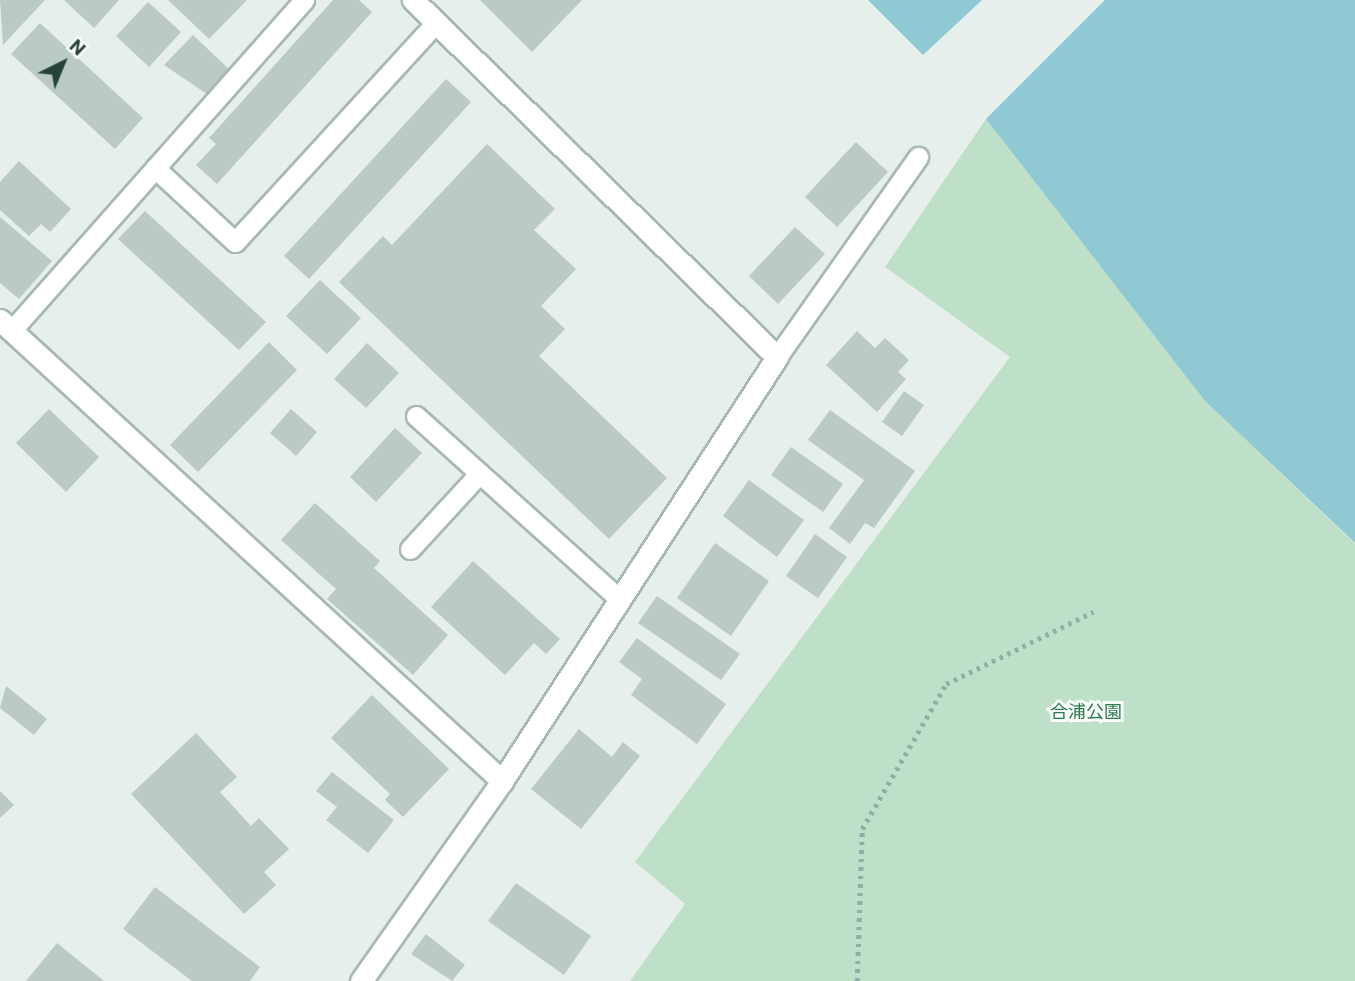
<!DOCTYPE html>
<html>
<head>
<meta charset="utf-8">
<style>
  body { margin:0 }
  #map { position:relative; width:1355px; height:981px; overflow:hidden; background:#e6efeb; font-family:Roboto,"Noto Sans JP",sans-serif }
  div>[style] { position:absolute }
  [style*='--x'] { left:calc(var(--x)*1px); top:calc(var(--y)*1px); width:calc(var(--w)*1px); rotate:calc(var(--a)*1deg) }
  .green>* { inset:0; background:#bfe0c8 }
  .water>* { inset:0; background:#8ec9d4 }
  .building>* { inset:0; background:#bbcac4 }
  .path>* { height:4.5px; margin-top:-2.25px; transform-origin:0; background:repeating-linear-gradient(90deg,#86b3a5 0 3.5px,transparent 0 8.5px) }
  .roads { filter:drop-shadow(2px 0 #a8b8b2) drop-shadow(-2px 0 #a8b8b2) drop-shadow(0 2px #a8b8b2) drop-shadow(0 -2px #a8b8b2) }
  .service>* { height:19px; margin:-9.5px; padding:0 9.5px; transform-origin:9.5px; border-radius:9.5px; background:#fff }
  .minor>* { height:21px; margin:-10.5px; padding:0 10.5px; transform-origin:10.5px; border-radius:10.5px; background:#fff }
  span { translate:-50% -50%; white-space:nowrap; text-align:center; line-height:1.15; -webkit-text-stroke:6px #f7fbf9; paint-order:stroke }
  .park-label { font-size:18px; color:#2d7a4b }
  .north { position:absolute; left:28px; top:28px; width:70px; height:70px; -webkit-text-stroke:5px #f7fbf9; paint-order:stroke; rotate:43deg; font-size:19px; font-weight:700; line-height:28px; text-align:center; color:#24423a }
  .north::after { content:''; display:block; margin:auto; width:24px; height:32px; background:#24423a; clip-path:polygon(50% 0,100% 100%,50% 72%,0 100%) }
</style>
</head>
<body>
<div id="map">
  <div class="green">
    <div style="clip-path:polygon(986px 119px,1205px 401px,1355px 544px,1355px 981px,630px 981px,685px 904px,635px 862px,1010px 357px,885px 267px)"></div>
  </div>
  <div class="water">
    <div style="clip-path:polygon(868px 0,982px 0,923px 55px)"></div>
    <div style="clip-path:polygon(1105px 0,1355px 0,1355px 543px,1205px 401px,986px 119px)"></div>
  </div>
  <div class="building">
    <div style="clip-path:polygon(0 0,45px 0,3px 45px)"></div>
    <div style="clip-path:polygon(64px 0,119px 0,94px 28px)"></div>
    <div style="clip-path:polygon(168px 0,247px 0,209px 39px)"></div>
    <div style="clip-path:polygon(333px 0,359px 0,372px 12px,217px 184px,196px 165px,216px 144px,209px 138px)"></div>
    <div style="clip-path:polygon(480px 0,582px 0,532px 52px)"></div>
    <div style="clip-path:polygon(148px 2px,181px 32px,149px 67px,116px 36px)"></div>
    <div style="clip-path:polygon(40px 23px,143px 118px,115px 149px,11px 54px)"></div>
    <div style="clip-path:polygon(193px 35px,230px 70px,207px 94px,164px 65px)"></div>
    <div style="clip-path:polygon(446px 79px,471px 102px,309px 279px,284px 256px)"></div>
    <div style="clip-path:polygon(856px 142px,888px 172px,837px 227px,805px 197px)"></div>
    <div style="clip-path:polygon(487px 144px,555px 209px,534px 230px,576px 269px,541px 306px,565px 329px,539px 356px,667px 478px,609px 539px,339px 282px,383px 236px,392px 245px)"></div>
    <div style="clip-path:polygon(19px 161px,71px 209px,50px 232px,41px 224px,29px 236px,0 210px,0 182px)"></div>
    <div style="clip-path:polygon(145px 211px,266px 322px,239px 350px,118px 239px)"></div>
    <div style="clip-path:polygon(0 217px,52px 261px,19px 299px,0 283px)"></div>
    <div style="clip-path:polygon(795px 227px,825px 254px,778px 304px,749px 276px)"></div>
    <div style="clip-path:polygon(320px 280px,361px 318px,327px 354px,286px 316px)"></div>
    <div style="clip-path:polygon(857px 331px,875px 348px,885px 338px,909px 360px,898px 372px,906px 379px,877px 412px,826px 365px)"></div>
    <div style="clip-path:polygon(269px 342px,297px 370px,198px 472px,170px 445px)"></div>
    <div style="clip-path:polygon(367px 343px,399px 373px,366px 408px,334px 379px)"></div>
    <div style="clip-path:polygon(904px 391px,924px 405px,902px 436px,882px 422px)"></div>
    <div style="clip-path:polygon(49px 409px,99px 457px,66px 492px,16px 443px)"></div>
    <div style="clip-path:polygon(291px 409px,317px 432px,296px 456px,270px 433px)"></div>
    <div style="clip-path:polygon(830px 410px,915px 471px,874px 528px,865px 523px,850px 544px,829px 528px,864px 480px,808px 440px)"></div>
    <div style="clip-path:polygon(395px 428px,422px 453px,376px 502px,350px 477px)"></div>
    <div style="clip-path:polygon(791px 447px,843px 484px,823px 512px,771px 475px)"></div>
    <div style="clip-path:polygon(749px 480px,804px 520px,777px 557px,723px 516px)"></div>
    <div style="clip-path:polygon(315px 503px,380px 561px,374px 568px,448px 635px,413px 675px,327px 599px,336px 589px,281px 540px)"></div>
    <div style="clip-path:polygon(815px 534px,847px 557px,818px 598px,786px 576px)"></div>
    <div style="clip-path:polygon(715px 543px,769px 581px,731px 636px,677px 598px)"></div>
    <div style="clip-path:polygon(473px 561px,560px 639px,546px 654px,534px 643px,505px 675px,431px 607px)"></div>
    <div style="clip-path:polygon(657px 596px,740px 654px,721px 680px,638px 623px)"></div>
    <div style="clip-path:polygon(637px 638px,726px 704px,697px 744px,631px 695px,642px 679px,619px 662px)"></div>
    <div style="clip-path:polygon(6px 686px,47px 719px,34px 735px,0 708px)"></div>
    <div style="clip-path:polygon(372px 695px,449px 769px,403px 817px,385px 800px,390px 794px,331px 738px)"></div>
    <div style="clip-path:polygon(579px 729px,612px 757px,623px 742px,640px 756px,581px 829px,531px 789px)"></div>
    <div style="clip-path:polygon(196px 733px,237px 777px,220px 792px,251px 826px,259px 818px,289px 849px,264px 872px,276px 885px,244px 914px,131px 794px)"></div>
    <div style="clip-path:polygon(332px 772px,394px 820px,368px 853px,326px 820px,337px 807px,316px 791px)"></div>
    <div style="clip-path:polygon(0 791px,14px 805px,0 818px)"></div>
    <div style="clip-path:polygon(516px 883px,591px 936px,564px 975px,488px 921px)"></div>
    <div style="clip-path:polygon(155px 887px,260px 967px,250px 981px,192px 981px,123px 929px)"></div>
    <div style="clip-path:polygon(426px 934px,465px 965px,452px 981px,411px 954px)"></div>
    <div style="clip-path:polygon(57px 943px,104px 981px,26px 981px)"></div>
  </div>
  <div class="path">
    <div style="--x:857;--y:981;--w:152;--a:-88.1"></div>
    <div style="--x:862;--y:829;--w:168;--a:-59.9"></div>
    <div style="--x:946;--y:684;--w:164;--a:-26.1"></div>
  </div>
  <div class="roads">
    <div class="service">
      <div style="--x:155;--y:168;--w:109;--a:42.8"></div>
      <div style="--x:235;--y:242;--w:297;--a:-47.5"></div>
      <div style="--x:12;--y:330;--w:441;--a:-48.5"></div>
      <div style="--x:777;--y:357;--w:245;--a:-54.8"></div>
      <div style="--x:416;--y:416;--w:275;--a:42"></div>
      <div style="--x:410;--y:549;--w:103;--a:-47.4"></div>
    </div>
    <div class="minor">
      <div style="--x:0;--y:320;--w:682;--a:42.56"></div>
      <div style="--x:361;--y:981;--w:245;--a:-54.8"></div>
      <div style="--x:502;--y:781;--w:505;--a:-57.03"></div>
      <div style="--x:777;--y:357;--w:510;--a:-135.56"></div>
    </div>
  </div>
  <div class="park-label">
    <span style="left:1086px;top:712px">合浦公園</span>
  </div>
  <div class="north">N</div>
</div>
</body>
</html>
